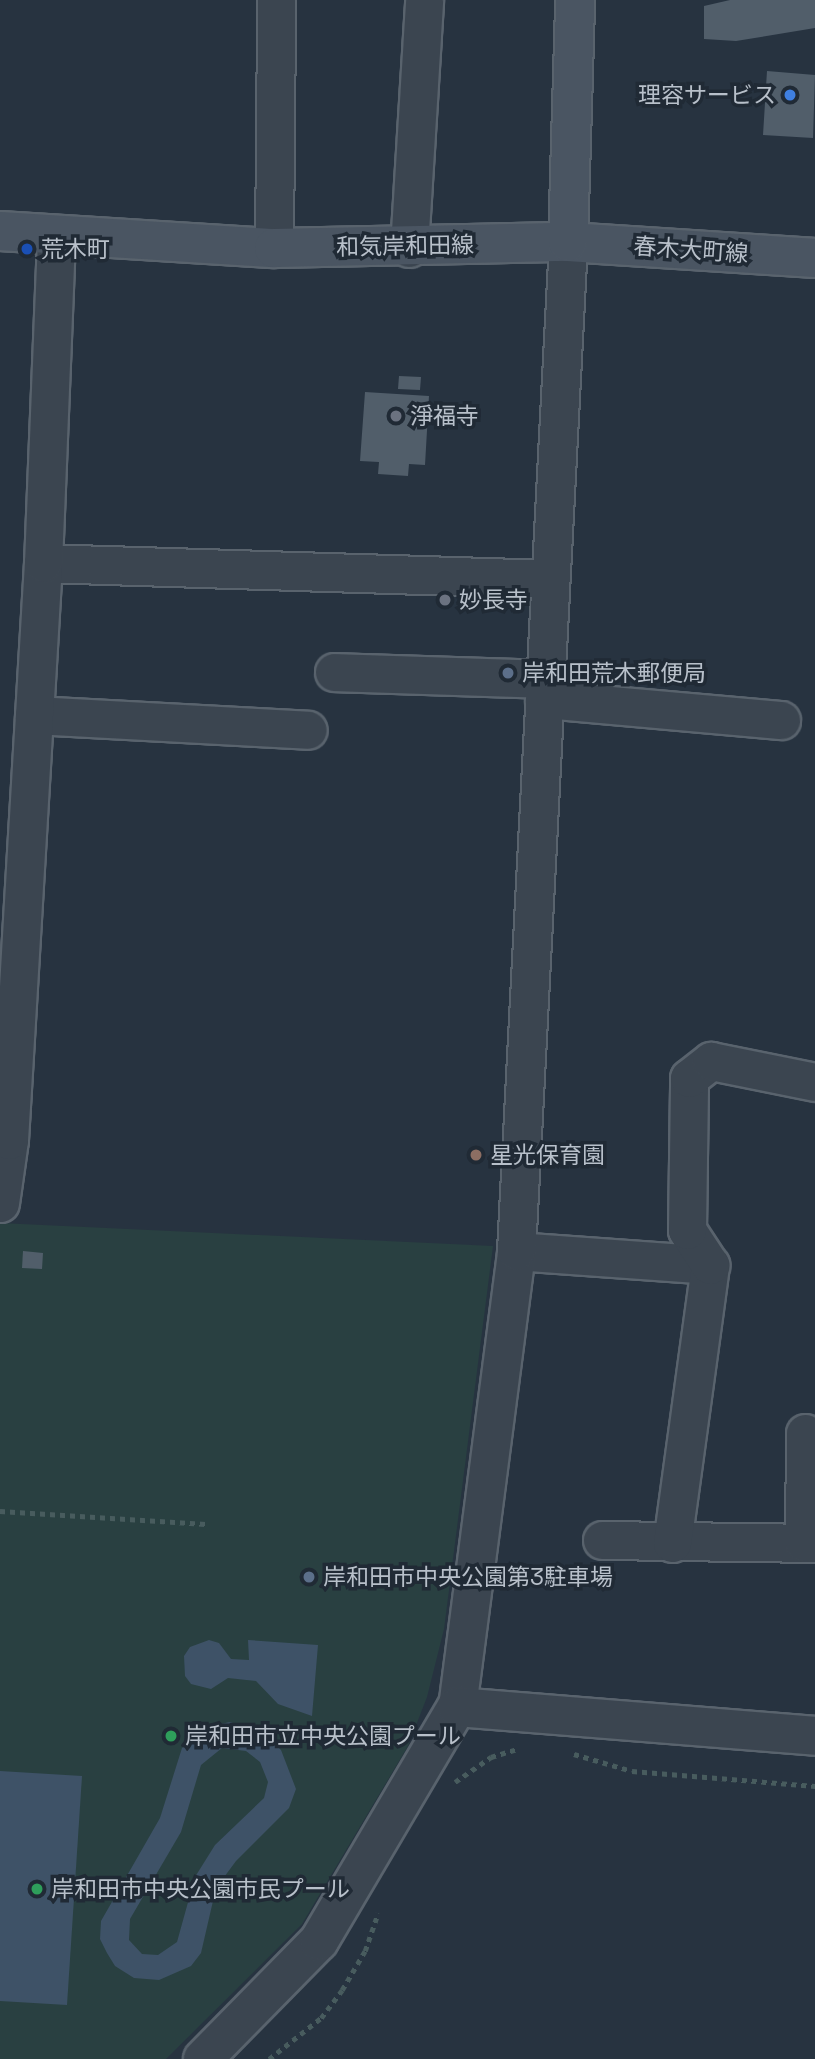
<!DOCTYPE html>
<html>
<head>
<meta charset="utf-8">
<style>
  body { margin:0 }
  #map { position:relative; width:815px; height:2059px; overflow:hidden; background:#273340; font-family:"Space Grotesk","Noto Sans JP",sans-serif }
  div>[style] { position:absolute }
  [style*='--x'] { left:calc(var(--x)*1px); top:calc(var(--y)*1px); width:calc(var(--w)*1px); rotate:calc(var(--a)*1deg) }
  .green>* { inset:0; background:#294041 }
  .water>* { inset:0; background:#3e5267 }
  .building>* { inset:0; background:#515e6a }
  .path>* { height:4.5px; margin-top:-2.25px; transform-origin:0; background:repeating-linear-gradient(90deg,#485c5e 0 5px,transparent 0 10px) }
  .roads { filter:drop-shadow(2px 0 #59636d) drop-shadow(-2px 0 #59636d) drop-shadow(0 2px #59636d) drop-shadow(0 -2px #59636d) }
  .minor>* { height:37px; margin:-18.5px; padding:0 18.5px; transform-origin:18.5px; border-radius:18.5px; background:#3b4550 }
  .tertiary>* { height:38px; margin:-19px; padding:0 19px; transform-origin:19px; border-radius:19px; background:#3b4550 }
  .secondary>* { height:38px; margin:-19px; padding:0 19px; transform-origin:19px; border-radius:19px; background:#4a5562 }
  .dots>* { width:19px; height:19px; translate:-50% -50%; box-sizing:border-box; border:4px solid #202a35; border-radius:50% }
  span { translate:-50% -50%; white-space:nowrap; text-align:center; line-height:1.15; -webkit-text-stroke:7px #202a35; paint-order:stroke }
  .poi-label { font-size:23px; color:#b8c0ca }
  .right { translate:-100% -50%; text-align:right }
  .left { translate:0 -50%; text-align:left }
  .street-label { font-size:23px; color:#b8c0ca }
</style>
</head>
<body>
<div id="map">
  <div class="green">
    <div style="clip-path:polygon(0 1223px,493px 1246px,444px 1629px,427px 1697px,408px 1746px,302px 1924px,166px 2059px,0 2059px)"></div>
  </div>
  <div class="water">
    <div style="clip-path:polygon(209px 1640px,219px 1643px,231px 1659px,249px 1660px,248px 1640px,318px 1645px,312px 1716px,278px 1704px,256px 1681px,228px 1678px,211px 1689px,191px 1684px,185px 1676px,184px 1656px,190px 1647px)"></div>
    <div style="clip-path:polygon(evenodd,230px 1722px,263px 1733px,281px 1750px,296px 1789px,289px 1808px,236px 1861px,216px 1888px,201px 1953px,191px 1966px,159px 1980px,134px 1978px,115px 1966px,107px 1953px,100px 1939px,101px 1921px,160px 1818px,182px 1748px,211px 1726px,230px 1722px,222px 1748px,246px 1751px,260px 1762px,268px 1782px,264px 1798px,215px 1845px,195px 1877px,177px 1942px,158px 1955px,142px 1954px,129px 1940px,130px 1919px,181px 1832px,201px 1765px,222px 1748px)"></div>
    <div style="clip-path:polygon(0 1771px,82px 1776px,67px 2005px,0 2001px)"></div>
  </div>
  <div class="building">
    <div style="clip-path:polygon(730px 0,815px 0,815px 28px,736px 41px,704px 39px,704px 6px)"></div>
    <div style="clip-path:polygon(767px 71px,815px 75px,813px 138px,763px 135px)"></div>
    <div style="clip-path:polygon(399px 376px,421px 377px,420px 390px,398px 389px)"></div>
    <div style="clip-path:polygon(365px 392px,429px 396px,425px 465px,409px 464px,408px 476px,378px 474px,379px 462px,360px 461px)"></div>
    <div style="clip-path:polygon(23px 1251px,43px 1253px,42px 1269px,22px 1268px)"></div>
  </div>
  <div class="path">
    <div style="--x:0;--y:1511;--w:206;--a:3.6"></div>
    <div style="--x:574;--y:1754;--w:60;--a:16.3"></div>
    <div style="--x:632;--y:1771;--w:184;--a:4.7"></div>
    <div style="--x:455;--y:1782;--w:44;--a:-34.8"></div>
    <div style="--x:491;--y:1757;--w:27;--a:-17"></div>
    <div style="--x:269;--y:2059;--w:66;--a:-38.3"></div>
    <div style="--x:321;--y:2018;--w:35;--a:-53"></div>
    <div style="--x:342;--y:1990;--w:45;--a:-59.5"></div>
    <div style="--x:365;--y:1951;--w:40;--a:-71.1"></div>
  </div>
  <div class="roads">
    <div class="minor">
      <div style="--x:274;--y:248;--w:248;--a:-89.5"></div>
      <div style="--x:409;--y:248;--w:248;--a:-86.5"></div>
      <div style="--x:43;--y:563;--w:507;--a:1.81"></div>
      <div style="--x:334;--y:672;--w:211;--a:1.9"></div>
      <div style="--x:544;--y:699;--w:238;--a:5.1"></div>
      <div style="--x:34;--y:715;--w:274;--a:3.1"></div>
      <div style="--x:0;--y:1203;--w:64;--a:-81.9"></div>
      <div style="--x:9;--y:1140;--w:578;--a:-86.63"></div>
      <div style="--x:43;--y:563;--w:329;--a:-87.7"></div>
      <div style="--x:516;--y:1251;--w:195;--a:4.1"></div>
      <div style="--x:602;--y:1540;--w:213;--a:0.8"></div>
      <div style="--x:672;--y:1543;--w:281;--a:-82.2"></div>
      <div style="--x:710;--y:1265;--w:42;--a:-123.3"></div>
      <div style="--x:687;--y:1230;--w:152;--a:-89.2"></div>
      <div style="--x:689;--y:1078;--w:28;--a:-38"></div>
      <div style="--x:711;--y:1061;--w:106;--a:11.4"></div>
      <div style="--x:804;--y:1543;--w:110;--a:-89.5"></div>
      <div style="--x:457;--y:1707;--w:460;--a:-82.6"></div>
      <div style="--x:516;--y:1251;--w:1010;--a:-87.05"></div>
    </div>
    <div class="tertiary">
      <div style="--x:203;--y:2059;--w:165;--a:-45.5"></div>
      <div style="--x:319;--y:1941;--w:272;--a:-59.5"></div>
      <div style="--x:457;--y:1707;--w:359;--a:4.6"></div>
    </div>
    <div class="secondary">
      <div style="--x:0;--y:231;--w:275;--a:3.6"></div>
      <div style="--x:274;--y:248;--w:294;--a:-1.2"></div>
      <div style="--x:568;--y:242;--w:248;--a:3.7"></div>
      <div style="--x:568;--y:242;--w:242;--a:-88.3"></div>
    </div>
  </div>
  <div class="dots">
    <div style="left:790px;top:95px;background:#3f7fe0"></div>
    <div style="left:27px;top:249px;background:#1a4fb4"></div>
    <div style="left:396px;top:416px;background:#6b7280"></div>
    <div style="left:445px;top:600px;background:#6b7280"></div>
    <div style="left:508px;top:673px;background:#5c6f8a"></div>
    <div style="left:476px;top:1155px;background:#8d6e63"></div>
    <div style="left:309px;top:1577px;background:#5c6f8a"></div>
    <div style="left:171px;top:1736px;background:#2e9e5b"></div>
    <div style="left:37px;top:1889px;background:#2e9e5b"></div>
  </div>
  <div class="poi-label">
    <span class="right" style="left:776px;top:95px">理容サービス</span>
    <span class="left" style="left:41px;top:249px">荒木町</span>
    <span class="left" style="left:410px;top:416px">淨福寺</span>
    <span class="left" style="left:459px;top:600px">妙長寺</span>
    <span class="left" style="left:522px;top:673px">岸和田荒木郵便局</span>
    <span class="left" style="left:490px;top:1155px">星光保育園</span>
    <span class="left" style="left:323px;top:1577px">岸和田市中央公園第3駐車場</span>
    <span class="left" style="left:185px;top:1736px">岸和田市立中央公園プール</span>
    <span class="left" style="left:51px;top:1889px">岸和田市中央公園市民プール</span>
  </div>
  <div class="street-label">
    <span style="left:405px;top:246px;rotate:-1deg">和気岸和田線</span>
    <span style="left:691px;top:250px;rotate:4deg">春木大町線</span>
  </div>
</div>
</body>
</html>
